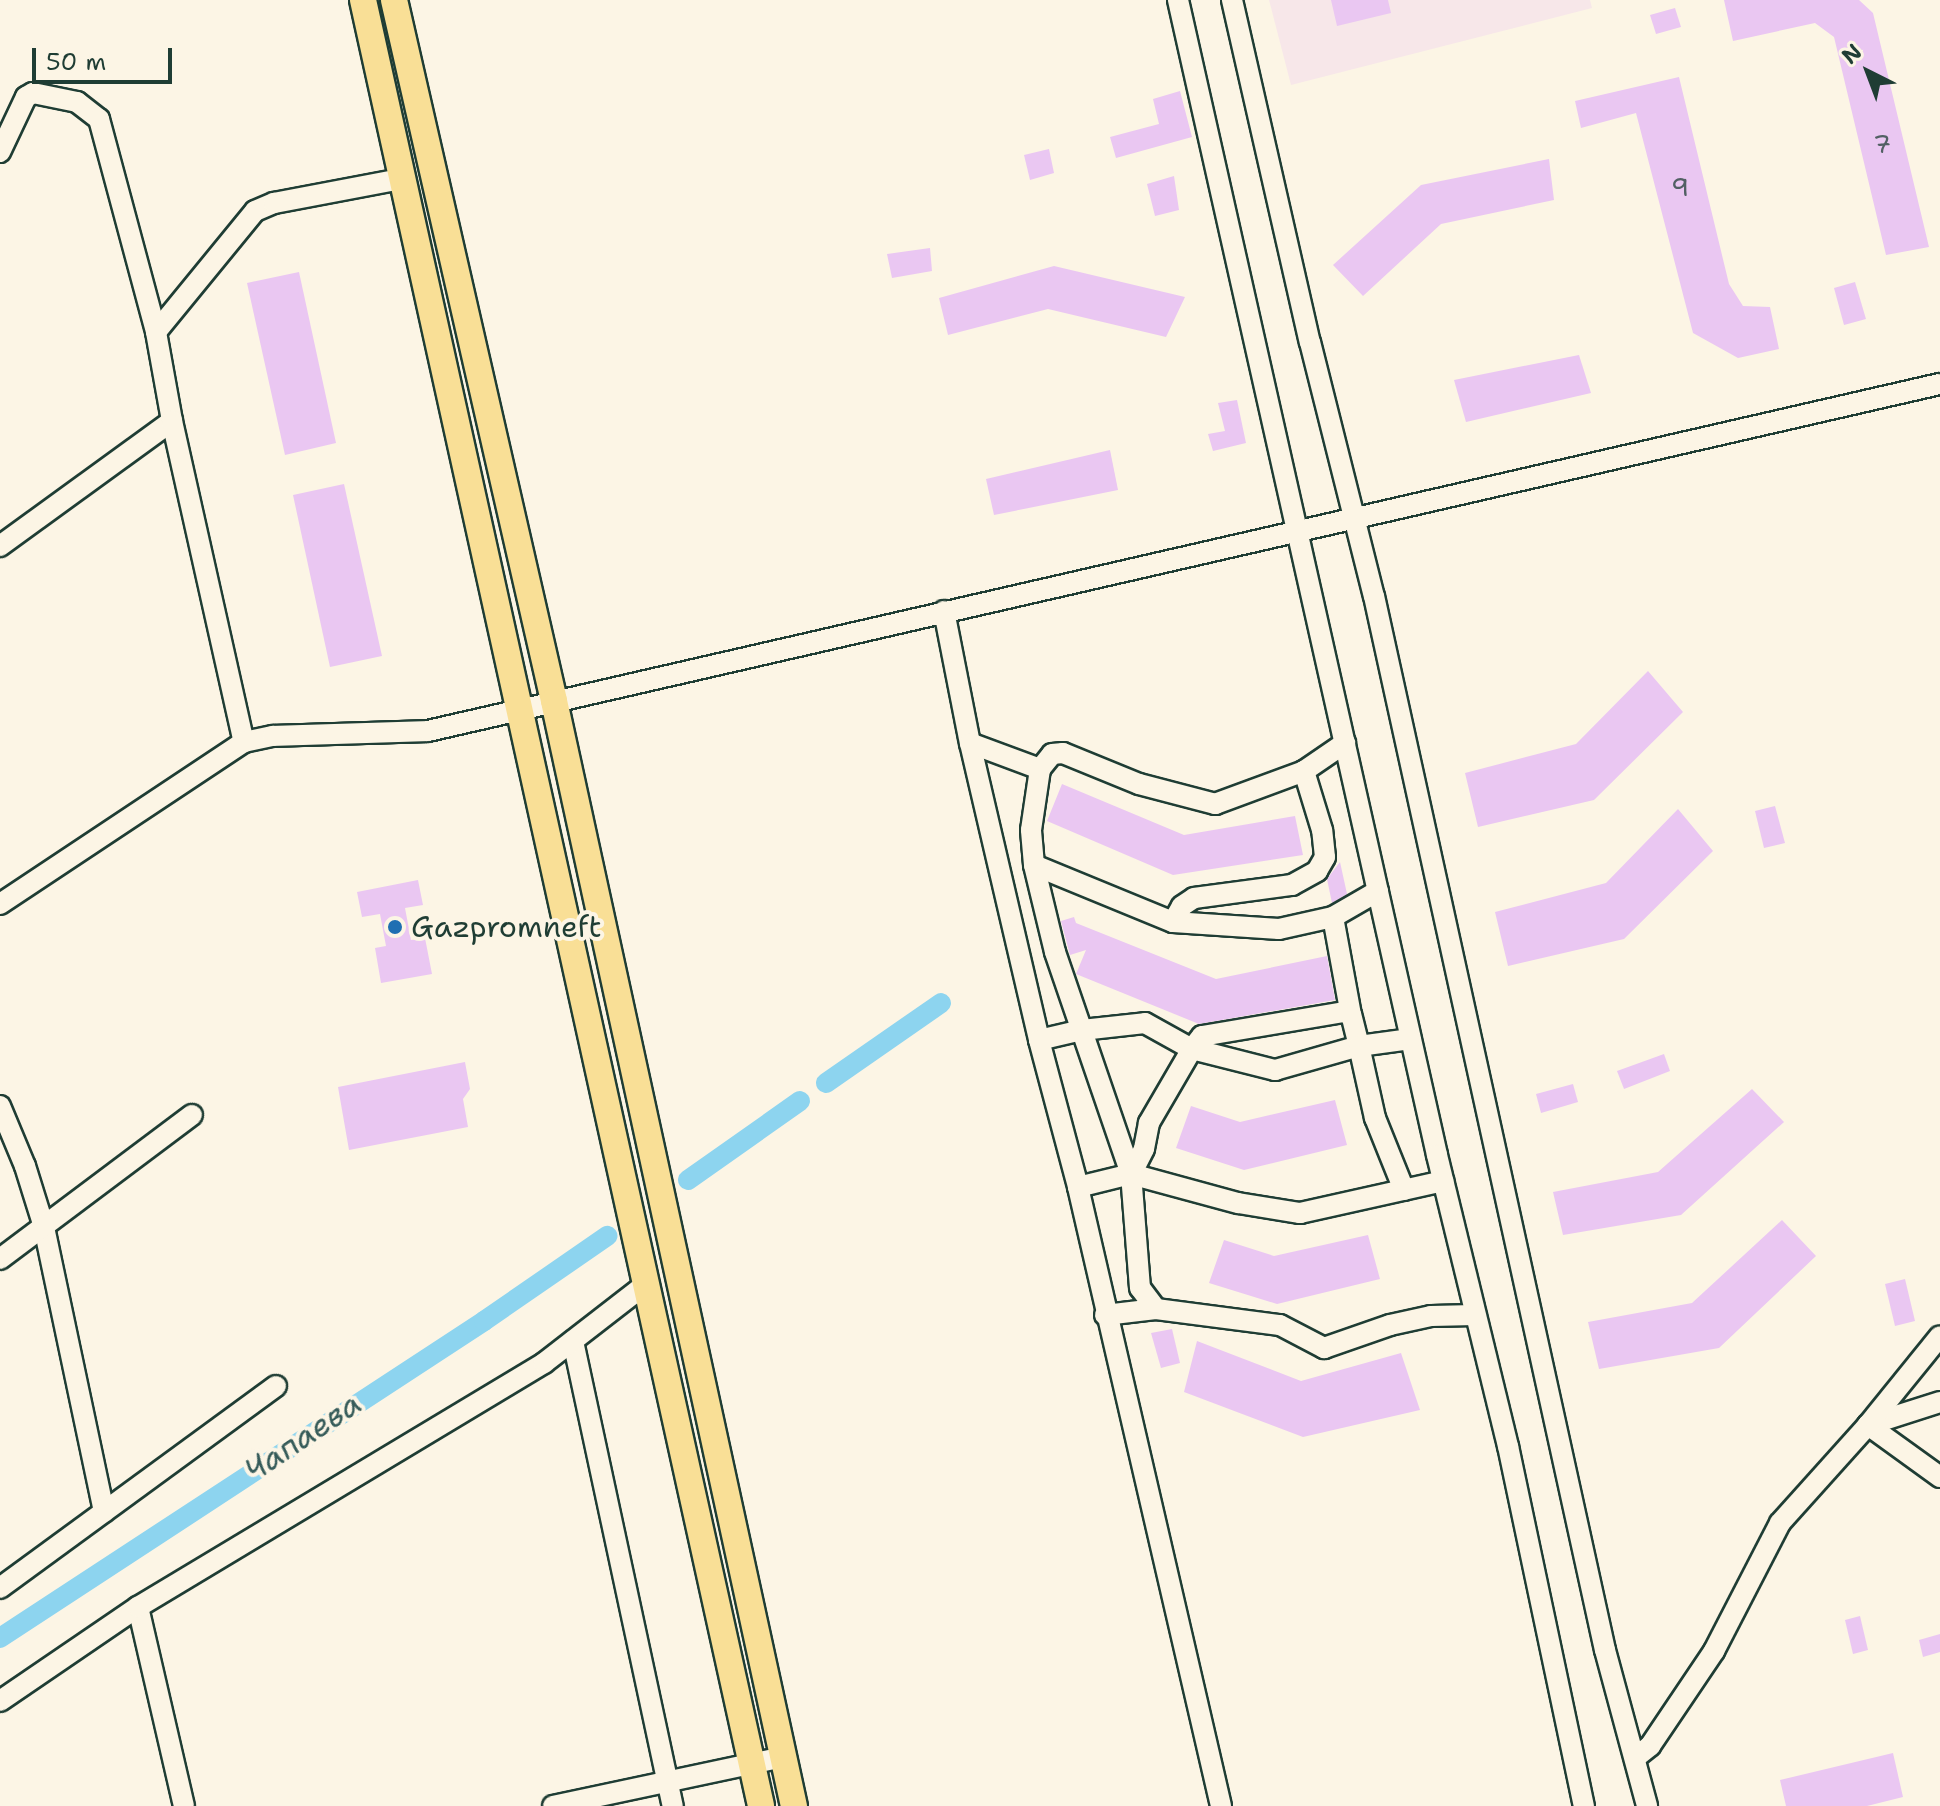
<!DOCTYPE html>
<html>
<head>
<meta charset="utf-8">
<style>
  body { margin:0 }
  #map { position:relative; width:1940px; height:1806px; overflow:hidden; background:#fcf5e5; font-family:"Shantell Sans",sans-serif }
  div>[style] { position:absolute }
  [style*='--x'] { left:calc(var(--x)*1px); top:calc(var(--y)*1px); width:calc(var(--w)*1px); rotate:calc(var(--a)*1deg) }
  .built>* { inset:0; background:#f7e7e9 }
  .canal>* { height:20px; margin:-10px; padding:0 10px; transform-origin:10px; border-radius:10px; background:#8dd4ef }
  .building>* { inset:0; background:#eac7f2 }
  .roads { filter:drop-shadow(2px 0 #1f3d34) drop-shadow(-2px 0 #1f3d34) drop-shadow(0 2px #1f3d34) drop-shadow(0 -2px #1f3d34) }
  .minor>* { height:20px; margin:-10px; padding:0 10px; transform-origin:10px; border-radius:10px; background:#fcf5e5 }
  .major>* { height:26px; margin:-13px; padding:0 13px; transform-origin:13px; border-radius:13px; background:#f9df96 }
  .dots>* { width:22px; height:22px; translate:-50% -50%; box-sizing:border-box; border:4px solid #fcf5e5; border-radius:50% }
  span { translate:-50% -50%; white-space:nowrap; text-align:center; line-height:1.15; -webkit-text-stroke:8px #fcf5e5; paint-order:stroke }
  .number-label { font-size:26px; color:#526064 }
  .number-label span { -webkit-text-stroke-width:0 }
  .poi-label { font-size:30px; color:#1f3d34 }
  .left { translate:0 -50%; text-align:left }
  .water-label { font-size:32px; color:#355b59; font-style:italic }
  .north { position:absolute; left:1828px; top:32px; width:80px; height:80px; -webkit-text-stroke:6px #fcf5e5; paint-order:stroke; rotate:318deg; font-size:22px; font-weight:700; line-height:32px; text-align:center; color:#1f3d34 }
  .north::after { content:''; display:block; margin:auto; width:28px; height:36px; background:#1f3d34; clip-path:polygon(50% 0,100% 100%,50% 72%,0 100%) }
  .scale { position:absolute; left:32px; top:48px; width:140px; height:36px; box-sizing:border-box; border:4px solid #1f3d34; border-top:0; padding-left:10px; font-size:24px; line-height:28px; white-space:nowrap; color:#1f3d34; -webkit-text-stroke:6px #fcf5e5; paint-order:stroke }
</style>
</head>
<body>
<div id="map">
  <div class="built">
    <div style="clip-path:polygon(1269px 0,1590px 0,1592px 8px,1291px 85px)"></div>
  </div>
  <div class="canal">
    <div style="--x:826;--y:1083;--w:140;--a:-34.8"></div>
    <div style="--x:688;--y:1180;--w:137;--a:-35.2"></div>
    <div style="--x:0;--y:1638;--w:579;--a:-33.22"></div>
    <div style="--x:484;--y:1321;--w:150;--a:-34.6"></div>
  </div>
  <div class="building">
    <div style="clip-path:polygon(1331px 0,1388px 0,1391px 13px,1337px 26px)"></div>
    <div style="clip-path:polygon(1724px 0,1859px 0,1873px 13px,1929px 247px,1886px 255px,1834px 37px,1815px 23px,1733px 41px)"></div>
    <div style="clip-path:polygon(1675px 8px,1681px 27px,1656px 34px,1650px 15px)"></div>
    <div style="clip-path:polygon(1679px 77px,1729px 284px,1743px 306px,1770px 307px,1779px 349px,1738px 358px,1693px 333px,1636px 113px,1581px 128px,1575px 101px)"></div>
    <div style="clip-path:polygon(1180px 91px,1192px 137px,1116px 158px,1110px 137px,1159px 124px,1153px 99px)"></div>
    <div style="clip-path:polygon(1049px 149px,1054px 173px,1030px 180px,1024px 155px)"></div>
    <div style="clip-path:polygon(1549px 159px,1554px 200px,1441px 224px,1363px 296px,1333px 265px,1421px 185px)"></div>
    <div style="clip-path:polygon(1174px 176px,1179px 210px,1155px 216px,1147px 184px)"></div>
    <div style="clip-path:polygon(930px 248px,932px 271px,892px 278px,887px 254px)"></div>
    <div style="clip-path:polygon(1054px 266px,1185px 297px,1166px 337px,1048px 309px,948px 335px,939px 298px)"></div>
    <div style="clip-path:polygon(299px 272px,336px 443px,285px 455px,247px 283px)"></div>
    <div style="clip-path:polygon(1855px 282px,1866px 319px,1844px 325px,1834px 288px)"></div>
    <div style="clip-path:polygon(1579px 355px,1591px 393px,1466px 422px,1454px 380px)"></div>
    <div style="clip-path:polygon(1237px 400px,1246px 443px,1213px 451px,1208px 434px,1225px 431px,1218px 403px)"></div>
    <div style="clip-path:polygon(1110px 450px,1118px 490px,994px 515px,986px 479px)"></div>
    <div style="clip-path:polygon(344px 484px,382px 656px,330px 667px,293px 495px)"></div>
    <div style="clip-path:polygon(1648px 671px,1683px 712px,1594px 800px,1478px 827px,1465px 773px,1576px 744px)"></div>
    <div style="clip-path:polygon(1062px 784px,1184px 835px,1295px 816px,1303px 855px,1173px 875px,1047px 821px)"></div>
    <div style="clip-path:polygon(1775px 806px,1785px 843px,1764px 848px,1755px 811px)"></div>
    <div style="clip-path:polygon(1678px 809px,1713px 851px,1624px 939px,1508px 966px,1495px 912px,1606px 883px)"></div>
    <div style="clip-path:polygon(1340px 862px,1347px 894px,1332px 903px,1327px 879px)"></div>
    <div style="clip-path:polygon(418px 880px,423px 905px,405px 908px,411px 940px,425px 938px,432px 974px,381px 983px,375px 948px,386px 946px,380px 914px,362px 917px,357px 892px)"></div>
    <div style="clip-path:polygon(1074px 917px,1076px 923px,1216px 979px,1327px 956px,1335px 1000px,1199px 1024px,1076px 974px,1086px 950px,1070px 955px,1061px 921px)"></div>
    <div style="clip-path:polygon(1664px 1054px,1670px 1071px,1624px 1089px,1617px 1071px)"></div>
    <div style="clip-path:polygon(465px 1062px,470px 1089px,463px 1099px,468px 1127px,349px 1150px,338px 1087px)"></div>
    <div style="clip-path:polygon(1573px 1084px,1578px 1102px,1541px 1113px,1536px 1094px)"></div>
    <div style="clip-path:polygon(1752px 1089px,1784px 1122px,1681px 1215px,1563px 1235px,1553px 1192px,1658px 1172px)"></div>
    <div style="clip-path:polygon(1335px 1100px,1347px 1145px,1244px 1170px,1176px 1148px,1191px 1106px,1240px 1122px)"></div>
    <div style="clip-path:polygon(1782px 1220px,1816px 1256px,1719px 1348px,1599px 1369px,1588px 1322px,1692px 1303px)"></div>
    <div style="clip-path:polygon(1368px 1235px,1380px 1279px,1277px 1304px,1209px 1283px,1224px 1240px,1274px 1256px)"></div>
    <div style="clip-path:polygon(1905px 1279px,1915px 1321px,1895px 1326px,1885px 1284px)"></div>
    <div style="clip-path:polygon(1172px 1329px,1180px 1363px,1161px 1368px,1151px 1333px)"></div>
    <div style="clip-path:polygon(1197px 1341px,1301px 1381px,1401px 1353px,1420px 1410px,1303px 1437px,1184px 1392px)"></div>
    <div style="clip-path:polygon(1860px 1616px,1868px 1650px,1853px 1654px,1845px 1620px)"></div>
    <div style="clip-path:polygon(1940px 1634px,1940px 1652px,1923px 1657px,1919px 1640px)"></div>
    <div style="clip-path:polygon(1893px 1753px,1903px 1797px,1867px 1806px,1786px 1806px,1780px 1780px)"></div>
  </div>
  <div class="roads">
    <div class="minor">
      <div style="--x:1178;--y:0;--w:1184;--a:77.36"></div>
      <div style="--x:1437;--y:1155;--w:300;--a:76.3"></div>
      <div style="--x:1508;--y:1446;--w:368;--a:78.1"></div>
      <div style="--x:1232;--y:0;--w:351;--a:77.2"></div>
      <div style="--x:1310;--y:342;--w:262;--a:75.9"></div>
      <div style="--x:1374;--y:596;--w:1079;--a:77.64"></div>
      <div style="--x:1605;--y:1650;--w:162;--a:74.9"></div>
      <div style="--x:0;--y:152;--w:61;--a:-64.7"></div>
      <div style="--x:26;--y:97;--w:8;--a:-30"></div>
      <div style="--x:33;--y:93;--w:45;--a:11.6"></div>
      <div style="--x:77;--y:102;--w:28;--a:38"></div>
      <div style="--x:99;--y:119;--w:220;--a:75"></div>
      <div style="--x:156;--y:332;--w:90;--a:79.8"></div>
      <div style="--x:172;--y:421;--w:213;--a:144"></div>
      <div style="--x:156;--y:332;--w:156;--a:-50.7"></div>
      <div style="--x:255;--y:211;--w:21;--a:-23"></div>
      <div style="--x:274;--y:203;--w:129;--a:-10.7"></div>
      <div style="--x:172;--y:421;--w:329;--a:77.4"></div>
      <div style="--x:944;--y:611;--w:135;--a:78.9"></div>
      <div style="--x:970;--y:743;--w:305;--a:76.9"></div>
      <div style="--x:1039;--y:1040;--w:152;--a:75.1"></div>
      <div style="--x:1078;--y:1187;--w:635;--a:76.99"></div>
      <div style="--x:970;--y:743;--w:75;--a:20.4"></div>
      <div style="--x:1034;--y:865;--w:150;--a:22.3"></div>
      <div style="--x:1173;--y:922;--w:106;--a:3.8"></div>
      <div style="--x:1279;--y:929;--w:55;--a:-12.5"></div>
      <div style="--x:1333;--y:917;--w:52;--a:-30"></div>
      <div style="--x:0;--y:904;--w:293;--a:-33.6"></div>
      <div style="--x:244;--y:742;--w:30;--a:-12"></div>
      <div style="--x:273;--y:736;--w:155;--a:-1.8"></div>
      <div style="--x:428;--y:731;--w:1551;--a:-12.93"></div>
      <div style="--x:1333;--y:917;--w:100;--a:79.6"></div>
      <div style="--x:1173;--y:922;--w:18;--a:-61"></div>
      <div style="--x:1182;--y:906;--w:14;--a:-34"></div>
      <div style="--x:1194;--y:898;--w:99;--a:-7.6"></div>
      <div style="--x:1292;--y:885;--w:29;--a:-29"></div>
      <div style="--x:1317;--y:871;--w:16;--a:-60"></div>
      <div style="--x:1325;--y:857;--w:27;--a:-96"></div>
      <div style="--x:1322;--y:830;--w:62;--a:-107"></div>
      <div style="--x:1039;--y:1040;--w:44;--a:-13.1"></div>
      <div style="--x:1082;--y:1030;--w:63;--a:-6.3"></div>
      <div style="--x:1145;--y:1023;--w:54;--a:29"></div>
      <div style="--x:1192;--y:1049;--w:86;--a:14.2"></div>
      <div style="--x:1275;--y:1070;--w:87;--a:-15.9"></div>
      <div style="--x:1359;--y:1046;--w:32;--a:-104"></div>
      <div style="--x:1351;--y:1015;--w:8;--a:-157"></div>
      <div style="--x:1344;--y:1012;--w:144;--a:170.4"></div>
      <div style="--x:1202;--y:1036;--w:16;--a:128"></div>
      <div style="--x:1192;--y:1049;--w:86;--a:120.2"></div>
      <div style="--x:1149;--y:1123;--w:26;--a:101"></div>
      <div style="--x:1144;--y:1149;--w:28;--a:117"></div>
      <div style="--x:0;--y:1106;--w:65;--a:67.4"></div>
      <div style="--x:25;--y:1166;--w:64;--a:72.7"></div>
      <div style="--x:44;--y:1227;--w:291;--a:78.1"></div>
      <div style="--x:1078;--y:1187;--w:55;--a:-13.8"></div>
      <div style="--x:1131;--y:1174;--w:111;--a:15.2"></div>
      <div style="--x:1238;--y:1203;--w:63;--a:9.2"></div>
      <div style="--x:1300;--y:1213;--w:147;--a:-12.6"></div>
      <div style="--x:1404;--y:1190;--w:78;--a:-111.9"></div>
      <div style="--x:1375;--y:1118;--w:74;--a:-102.5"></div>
      <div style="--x:1359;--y:1046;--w:52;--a:-7.7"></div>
      <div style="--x:0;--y:1259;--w:240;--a:-36.9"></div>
      <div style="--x:1156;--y:1309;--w:26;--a:-127"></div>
      <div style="--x:1140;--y:1288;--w:114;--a:-94.5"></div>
      <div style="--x:1131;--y:1174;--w:235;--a:-108.9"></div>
      <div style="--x:1055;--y:952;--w:89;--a:-103.6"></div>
      <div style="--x:1034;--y:865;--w:35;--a:-95"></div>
      <div style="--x:1031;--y:830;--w:62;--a:-81.6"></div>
      <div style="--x:1040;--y:769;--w:19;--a:-51"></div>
      <div style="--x:1052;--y:754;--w:11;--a:-5"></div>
      <div style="--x:1063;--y:753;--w:82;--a:22.2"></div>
      <div style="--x:1139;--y:784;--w:79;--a:14.7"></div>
      <div style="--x:1215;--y:804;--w:95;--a:-20.3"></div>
      <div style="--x:1304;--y:771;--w:50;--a:-34.3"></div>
      <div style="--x:1105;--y:1315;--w:51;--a:-6.7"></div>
      <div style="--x:1156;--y:1309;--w:125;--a:7.4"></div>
      <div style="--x:1280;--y:1325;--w:50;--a:27.6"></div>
      <div style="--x:1324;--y:1348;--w:70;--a:-19.2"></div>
      <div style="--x:1390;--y:1325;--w:42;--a:-12.4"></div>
      <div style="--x:1431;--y:1316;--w:44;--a:-1.3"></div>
      <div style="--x:573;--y:1341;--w:476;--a:77.9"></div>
      <div style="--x:1940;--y:1402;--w:76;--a:162.3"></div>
      <div style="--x:1868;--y:1425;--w:89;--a:35.8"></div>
      <div style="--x:0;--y:1588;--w:342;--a:-36.2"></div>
      <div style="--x:138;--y:1607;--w:204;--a:77"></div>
      <div style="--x:0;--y:1701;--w:167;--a:-34.3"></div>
      <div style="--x:138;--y:1607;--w:474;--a:-31"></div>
      <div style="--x:544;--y:1363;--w:129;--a:-37.8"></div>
      <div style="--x:1636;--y:1757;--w:18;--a:-38"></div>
      <div style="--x:1650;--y:1746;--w:115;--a:-56"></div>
      <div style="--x:1714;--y:1651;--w:144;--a:-62.7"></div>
      <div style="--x:1780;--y:1523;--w:132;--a:-48.1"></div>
      <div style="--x:1868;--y:1425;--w:114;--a:-51"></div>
      <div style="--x:553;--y:1806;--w:235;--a:-12"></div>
    </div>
    <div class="major">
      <div style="--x:363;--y:0;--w:1849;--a:77.57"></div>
      <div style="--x:394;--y:0;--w:719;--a:77.14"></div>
      <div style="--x:554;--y:701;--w:1131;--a:77.75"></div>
    </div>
  </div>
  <div class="dots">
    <div style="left:395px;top:927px;background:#1f6fb2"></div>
  </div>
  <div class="number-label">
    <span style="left:1882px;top:144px">7</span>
    <span style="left:1680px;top:187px">9</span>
  </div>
  <div class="poi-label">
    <span class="left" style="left:411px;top:927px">Gazpromneft</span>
  </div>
  <div class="water-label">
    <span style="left:303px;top:1437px;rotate:-34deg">Чапаева</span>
  </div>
  <div class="north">N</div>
  <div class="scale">50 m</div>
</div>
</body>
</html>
